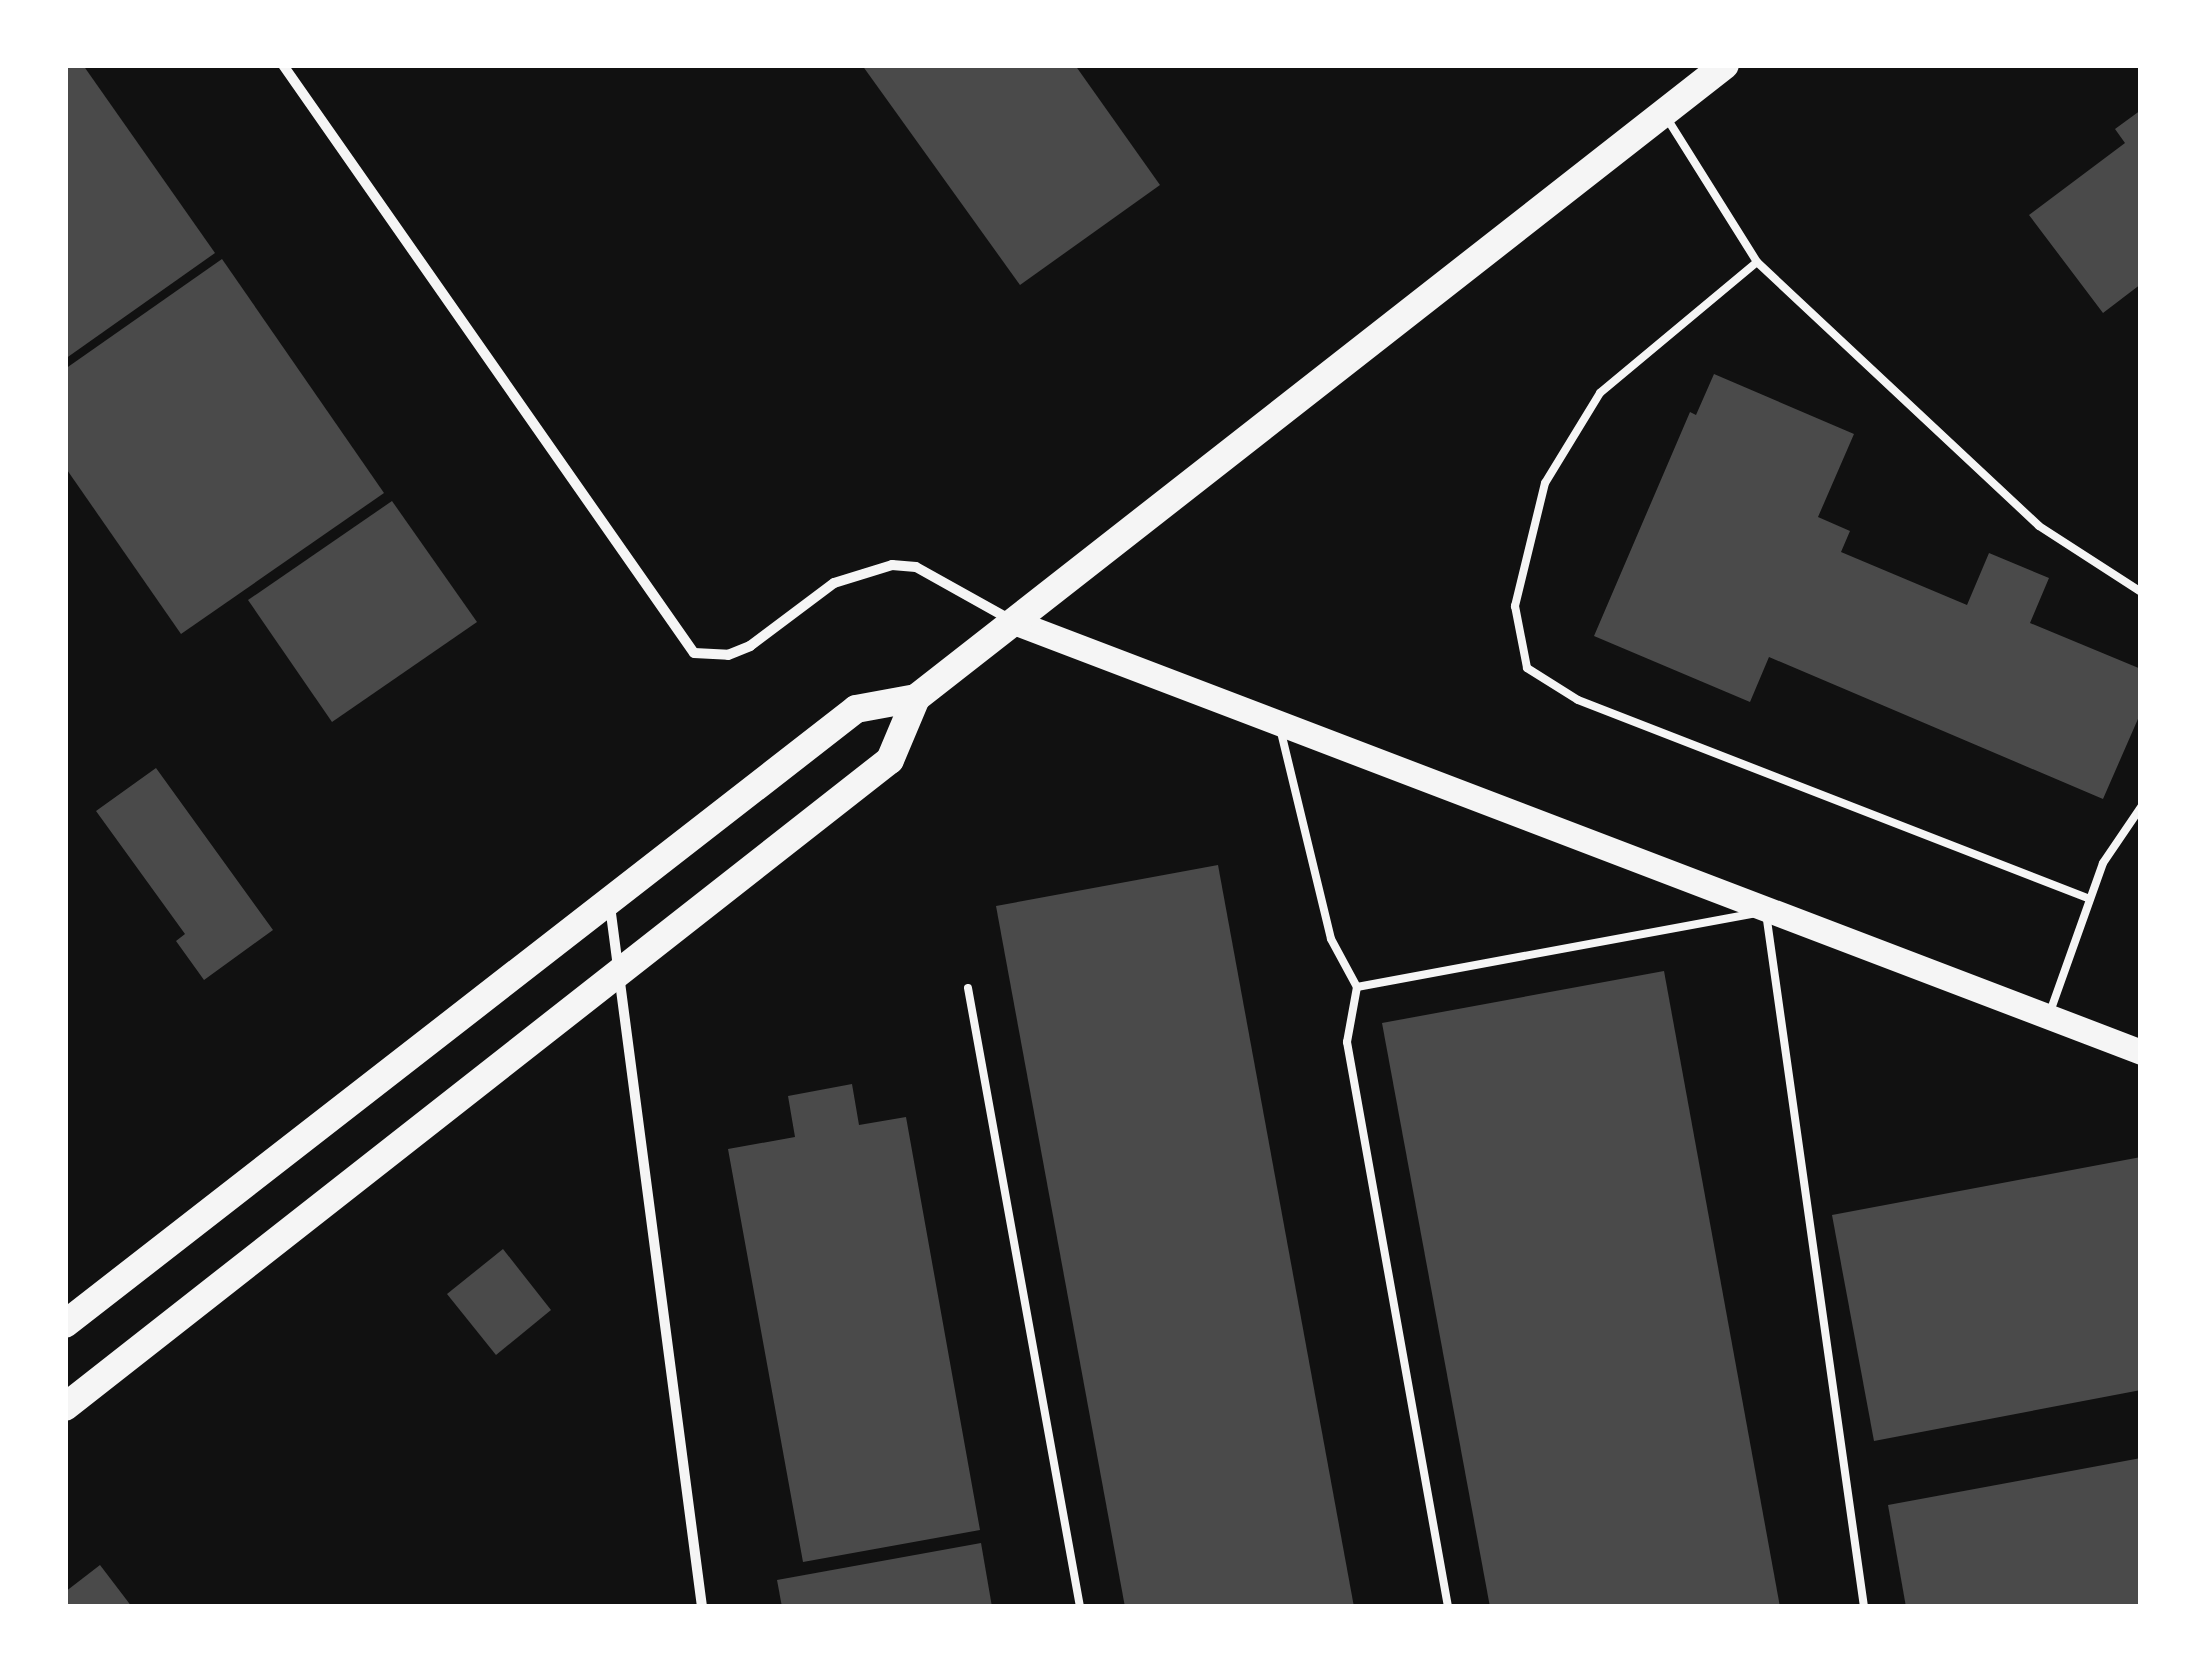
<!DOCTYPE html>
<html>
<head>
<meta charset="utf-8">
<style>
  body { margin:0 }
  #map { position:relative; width:2206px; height:1672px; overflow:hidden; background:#111; font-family:"Exo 2",sans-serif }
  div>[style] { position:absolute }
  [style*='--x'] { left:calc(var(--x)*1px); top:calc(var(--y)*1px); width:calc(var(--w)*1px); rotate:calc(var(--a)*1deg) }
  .building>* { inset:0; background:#4a4a4a }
  .service>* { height:8px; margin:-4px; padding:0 4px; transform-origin:4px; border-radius:4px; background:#f5f5f5 }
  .minor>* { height:10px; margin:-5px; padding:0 5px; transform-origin:5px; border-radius:5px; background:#f5f5f5 }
  .primary>* { height:25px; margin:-12.5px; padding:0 12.5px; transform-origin:12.5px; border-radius:12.5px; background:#f5f5f5 }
  .trunk>* { height:28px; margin:-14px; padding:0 14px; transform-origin:14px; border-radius:14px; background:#f5f5f5 }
  span { translate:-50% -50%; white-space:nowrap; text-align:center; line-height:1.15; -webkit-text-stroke:10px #fff; paint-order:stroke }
  .frame { position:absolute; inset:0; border:68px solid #fff; pointer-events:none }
</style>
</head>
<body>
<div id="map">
  <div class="building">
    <div style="clip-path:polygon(65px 65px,83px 65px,215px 253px,65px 359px)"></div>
    <div style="clip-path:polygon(862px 65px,1075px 65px,1160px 185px,1020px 285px)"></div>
    <div style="clip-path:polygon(2141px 110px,2141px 284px,2103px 313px,2029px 215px,2125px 143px,2115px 129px)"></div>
    <div style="clip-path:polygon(222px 259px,384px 493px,181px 634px,65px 467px,65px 369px)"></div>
    <div style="clip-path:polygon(1714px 374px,1854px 434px,1818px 517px,1850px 531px,1841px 552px,1967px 605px,1989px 553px,2049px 578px,2030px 623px,2141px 669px,2141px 712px,2103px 799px,1769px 657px,1750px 702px,1594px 636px,1690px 412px,1696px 415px)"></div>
    <div style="clip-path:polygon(392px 501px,477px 622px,332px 722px,248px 600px)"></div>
    <div style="clip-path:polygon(156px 768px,273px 930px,204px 980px,176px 941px,185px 934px,96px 811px)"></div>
    <div style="clip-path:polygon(1218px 865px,1354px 1607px,1125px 1607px,996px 906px)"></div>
    <div style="clip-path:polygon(1664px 971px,1780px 1607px,1490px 1607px,1382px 1023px)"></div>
    <div style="clip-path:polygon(852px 1084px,859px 1125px,906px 1117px,980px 1530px,803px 1562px,728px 1149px,795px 1137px,788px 1096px)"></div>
    <div style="clip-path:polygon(2141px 1157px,2141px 1390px,1874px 1441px,1832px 1215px)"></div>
    <div style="clip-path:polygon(503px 1249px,551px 1310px,496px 1355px,447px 1294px)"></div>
    <div style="clip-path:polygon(2141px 1458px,2141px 1607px,1906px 1607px,1888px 1505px)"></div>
    <div style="clip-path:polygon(981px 1543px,992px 1607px,782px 1607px,777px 1580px)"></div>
    <div style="clip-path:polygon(100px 1565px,132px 1607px,65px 1607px,65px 1592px)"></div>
  </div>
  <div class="service">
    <div style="--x:1668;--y:120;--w:168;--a:57.9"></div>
    <div style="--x:1757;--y:262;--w:386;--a:43.1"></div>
    <div style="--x:2039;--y:526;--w:121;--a:32.9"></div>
    <div style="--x:1757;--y:262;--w:204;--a:140.2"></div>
    <div style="--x:1600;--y:393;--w:105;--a:121.4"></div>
    <div style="--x:1545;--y:483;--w:127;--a:103.7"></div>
    <div style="--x:1515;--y:606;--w:63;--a:79"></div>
    <div style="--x:1527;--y:668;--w:60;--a:32.1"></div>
    <div style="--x:1578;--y:700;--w:549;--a:21.24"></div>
    <div style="--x:1280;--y:728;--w:217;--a:76.4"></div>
    <div style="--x:1331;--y:939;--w:55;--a:61.6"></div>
    <div style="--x:1357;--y:987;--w:405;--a:-10.5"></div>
    <div style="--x:1766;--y:913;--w:701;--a:81.96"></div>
    <div style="--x:1357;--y:987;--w:56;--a:100.3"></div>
    <div style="--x:1347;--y:1042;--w:574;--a:79.86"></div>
    <div style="--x:968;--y:988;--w:629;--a:79.74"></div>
    <div style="--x:2050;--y:1012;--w:158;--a:-70.4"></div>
    <div style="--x:2103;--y:863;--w:68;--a:-55.8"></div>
  </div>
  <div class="minor">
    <div style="--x:283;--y:65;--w:717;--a:55.05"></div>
    <div style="--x:694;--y:653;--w:34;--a:3"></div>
    <div style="--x:728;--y:655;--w:24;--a:-22"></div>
    <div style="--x:750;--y:646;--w:105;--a:-36.9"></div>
    <div style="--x:834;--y:583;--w:61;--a:-17.2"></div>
    <div style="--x:892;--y:565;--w:24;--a:5"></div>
    <div style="--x:916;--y:567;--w:109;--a:29.2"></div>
    <div style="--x:610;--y:906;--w:707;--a:82.52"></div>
  </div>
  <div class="primary">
    <div style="--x:1014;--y:622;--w:1206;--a:20.88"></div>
  </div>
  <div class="trunk">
    <div style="--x:65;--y:1324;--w:1002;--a:-37.86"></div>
    <div style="--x:856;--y:709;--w:61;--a:-10.4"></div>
    <div style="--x:916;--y:698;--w:1027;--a:-38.04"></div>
    <div style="--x:65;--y:1407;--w:1048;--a:-38.11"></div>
    <div style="--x:890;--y:760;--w:67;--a:-67.2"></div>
  </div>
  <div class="frame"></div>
</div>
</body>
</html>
